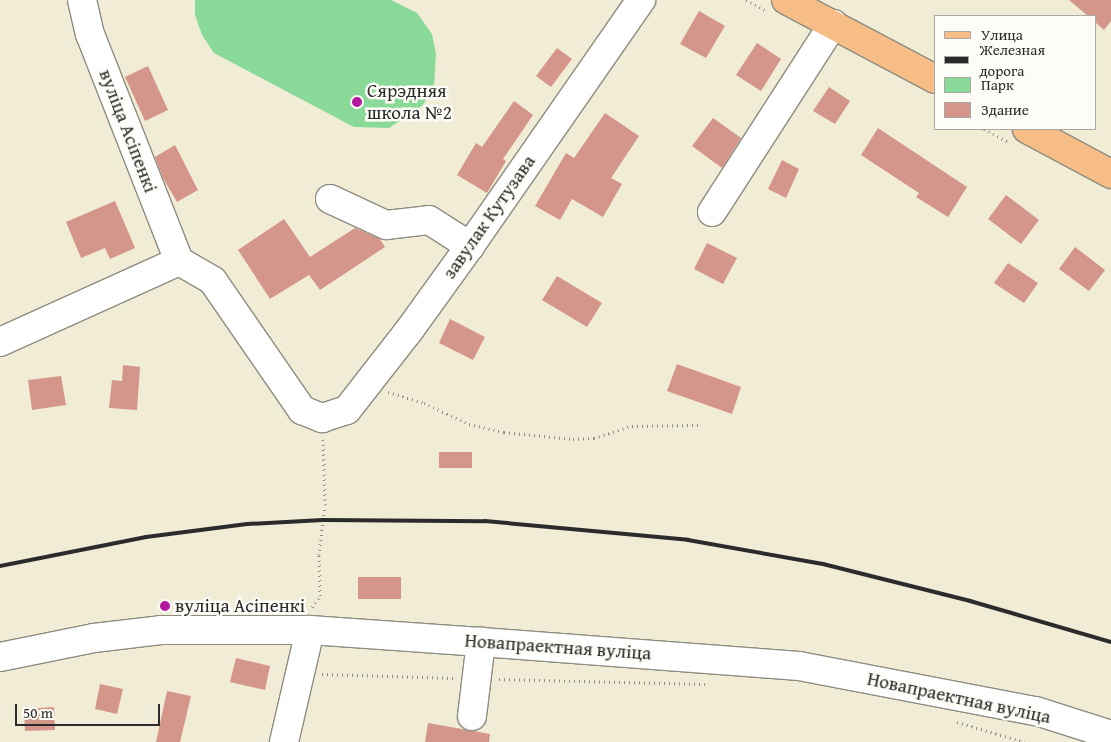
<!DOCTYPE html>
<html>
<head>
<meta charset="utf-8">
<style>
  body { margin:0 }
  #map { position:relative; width:1111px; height:742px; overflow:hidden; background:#f1ecd5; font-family:"Gentium Book Plus",serif }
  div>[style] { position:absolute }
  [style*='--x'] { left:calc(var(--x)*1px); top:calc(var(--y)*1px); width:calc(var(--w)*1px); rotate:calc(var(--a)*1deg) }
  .green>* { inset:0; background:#89d999 }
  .building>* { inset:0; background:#d4968b }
  .path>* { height:3px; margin-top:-1.5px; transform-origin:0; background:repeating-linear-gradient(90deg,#8e8c80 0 1px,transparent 0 5px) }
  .roads { filter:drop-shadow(1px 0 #8e8c80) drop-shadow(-1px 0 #8e8c80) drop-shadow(0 1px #8e8c80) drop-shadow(0 -1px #8e8c80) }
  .minor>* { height:28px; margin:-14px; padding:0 14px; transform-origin:14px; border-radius:14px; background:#fff }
  .major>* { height:28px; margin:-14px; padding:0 14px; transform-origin:14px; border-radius:14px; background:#f6be86 }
  .rail>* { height:4px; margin:-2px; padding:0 2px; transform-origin:2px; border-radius:2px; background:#2b2b2b }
  .dots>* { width:14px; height:14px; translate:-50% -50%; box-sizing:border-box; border:2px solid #fdfcf7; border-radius:50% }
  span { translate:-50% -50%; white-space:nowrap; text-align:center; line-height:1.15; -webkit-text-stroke:5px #fdfcf7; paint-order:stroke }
  .poi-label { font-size:19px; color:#2b2b2b }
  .left { translate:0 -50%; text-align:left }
  .street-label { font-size:19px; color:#2b2b2b }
  .legend { position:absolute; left:934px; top:15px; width:162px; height:115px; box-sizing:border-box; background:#fdfcf7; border:1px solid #a9a8a5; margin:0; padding:6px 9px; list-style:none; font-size:15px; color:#2b2b2b }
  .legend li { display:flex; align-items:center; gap:10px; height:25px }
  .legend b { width:25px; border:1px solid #a9a8a5 }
  .scale { position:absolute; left:15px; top:704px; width:145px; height:22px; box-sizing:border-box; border:2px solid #2b2b2b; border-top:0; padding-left:6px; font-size:15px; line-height:18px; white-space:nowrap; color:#2b2b2b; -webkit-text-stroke:4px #fdfcf7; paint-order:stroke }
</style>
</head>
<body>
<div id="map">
  <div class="green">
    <div style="clip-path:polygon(195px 0,391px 0,417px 13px,432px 34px,436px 54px,434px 86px,423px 105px,389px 128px,354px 127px,214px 53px,202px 35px,195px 15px)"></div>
  </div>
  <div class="building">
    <div style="clip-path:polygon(1069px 0,1111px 0,1111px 21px,1104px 30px,1095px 22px,1095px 16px,1088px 16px)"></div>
    <div style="clip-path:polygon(699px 11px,725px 26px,706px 58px,680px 44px)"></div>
    <div style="clip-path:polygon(757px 43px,781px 59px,761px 91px,736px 75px)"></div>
    <div style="clip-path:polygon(557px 48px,572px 59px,551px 87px,536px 76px)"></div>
    <div style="clip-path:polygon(148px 66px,168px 110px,145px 121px,125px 77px)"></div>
    <div style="clip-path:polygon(829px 87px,850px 101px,835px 124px,813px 111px)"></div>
    <div style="clip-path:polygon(514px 101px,533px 115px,503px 159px,506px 161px,487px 193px,457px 175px,476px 143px,482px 147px)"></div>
    <div style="clip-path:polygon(605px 113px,639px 136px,611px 178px,622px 184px,603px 217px,572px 199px,560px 220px,535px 206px,566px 153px,574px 158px)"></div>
    <div style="clip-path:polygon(713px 118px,741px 138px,722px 168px,692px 146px)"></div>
    <div style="clip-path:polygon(878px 128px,967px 187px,948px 217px,916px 197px,919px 193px,861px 155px)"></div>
    <div style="clip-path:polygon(175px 145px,198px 190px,177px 202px,163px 178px,155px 157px)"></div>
    <div style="clip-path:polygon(782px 160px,799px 169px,786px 198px,768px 189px)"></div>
    <div style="clip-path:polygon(1006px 195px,1039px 220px,1021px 244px,988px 219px)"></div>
    <div style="clip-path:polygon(115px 201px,135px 248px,110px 259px,105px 248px,81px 258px,66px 222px)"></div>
    <div style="clip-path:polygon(284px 219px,310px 257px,355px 228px,380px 239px,385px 247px,320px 290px,309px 275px,270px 299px,238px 250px)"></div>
    <div style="clip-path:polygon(707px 243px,737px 258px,723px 284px,694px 269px)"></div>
    <div style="clip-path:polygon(1075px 247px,1105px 270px,1089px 291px,1059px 269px)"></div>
    <div style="clip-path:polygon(1008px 263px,1038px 283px,1024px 303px,994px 283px)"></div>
    <div style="clip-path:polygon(557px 276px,602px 303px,587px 327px,542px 300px)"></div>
    <div style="clip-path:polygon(450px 319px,485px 337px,473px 360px,439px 343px)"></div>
    <div style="clip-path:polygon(677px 364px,741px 387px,732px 414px,667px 391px)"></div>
    <div style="clip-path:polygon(123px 365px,140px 367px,137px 410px,109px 408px,112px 380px,122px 381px)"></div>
    <div style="clip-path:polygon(61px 376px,66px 405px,32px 410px,28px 380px)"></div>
    <div style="clip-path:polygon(439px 452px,472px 452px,472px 468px,439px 468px)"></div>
    <div style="clip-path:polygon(358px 577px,401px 577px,401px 599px,358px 599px)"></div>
    <div style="clip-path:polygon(236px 658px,270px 666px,265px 690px,230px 682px)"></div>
    <div style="clip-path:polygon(100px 684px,123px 689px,117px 714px,95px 709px)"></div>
    <div style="clip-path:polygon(167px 691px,191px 696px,180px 742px,156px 742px)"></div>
    <div style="clip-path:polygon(54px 707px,55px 730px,25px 731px,24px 709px)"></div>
    <div style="clip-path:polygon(428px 723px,490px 734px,489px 742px,425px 742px)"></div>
  </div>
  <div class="path">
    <div style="--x:746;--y:0;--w:21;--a:28"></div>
    <div style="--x:984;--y:129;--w:26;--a:28"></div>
    <div style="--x:388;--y:392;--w:38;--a:17"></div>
    <div style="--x:424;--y:403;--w:50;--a:25"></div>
    <div style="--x:469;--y:424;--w:36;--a:13"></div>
    <div style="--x:504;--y:432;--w:69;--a:5.8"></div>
    <div style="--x:573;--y:439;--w:21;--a:-3"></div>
    <div style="--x:594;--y:438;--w:40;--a:-18"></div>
    <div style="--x:632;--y:426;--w:66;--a:-0.9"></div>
    <div style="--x:184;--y:605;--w:21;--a:0"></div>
    <div style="--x:312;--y:607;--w:14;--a:-54"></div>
    <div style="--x:320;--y:596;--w:41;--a:-91.4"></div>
    <div style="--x:319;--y:555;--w:50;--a:-83.2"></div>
    <div style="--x:325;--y:505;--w:66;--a:-91.7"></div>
    <div style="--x:322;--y:674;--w:133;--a:1.7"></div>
    <div style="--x:499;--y:679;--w:206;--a:1.4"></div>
    <div style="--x:957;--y:722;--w:70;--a:16.6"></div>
  </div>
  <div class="roads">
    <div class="minor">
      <div style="--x:82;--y:0;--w:35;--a:77"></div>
      <div style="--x:90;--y:34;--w:244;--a:68.6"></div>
      <div style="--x:330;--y:199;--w:62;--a:24.9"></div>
      <div style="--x:386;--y:225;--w:43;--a:-6.6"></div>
      <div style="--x:429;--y:220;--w:49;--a:32.4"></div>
      <div style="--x:712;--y:212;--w:224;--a:-57.2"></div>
      <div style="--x:0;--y:342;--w:196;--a:-24.3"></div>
      <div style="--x:179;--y:261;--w:39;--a:30"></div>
      <div style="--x:213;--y:281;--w:157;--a:55.4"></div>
      <div style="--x:302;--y:410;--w:22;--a:22"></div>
      <div style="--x:322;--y:418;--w:26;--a:-18"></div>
      <div style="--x:347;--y:410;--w:99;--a:-52"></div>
      <div style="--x:408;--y:332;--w:106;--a:-54.2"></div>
      <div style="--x:470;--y:246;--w:300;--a:-55.2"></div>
      <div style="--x:0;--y:657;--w:96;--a:-11.4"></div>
      <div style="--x:94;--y:638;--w:67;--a:-6.8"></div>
      <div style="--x:161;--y:630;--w:149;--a:0"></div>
      <div style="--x:310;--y:630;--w:171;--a:4"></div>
      <div style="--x:481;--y:642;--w:319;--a:4.3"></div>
      <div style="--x:799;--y:666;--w:241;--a:10.8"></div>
      <div style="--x:1036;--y:711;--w:79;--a:17.7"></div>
      <div style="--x:472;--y:716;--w:75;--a:-83.1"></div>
      <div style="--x:284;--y:742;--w:115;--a:-76.9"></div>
    </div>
    <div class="major">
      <div style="--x:786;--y:0;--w:169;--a:27.9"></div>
      <div style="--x:1027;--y:129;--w:95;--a:28.2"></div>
    </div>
  </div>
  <div class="rail">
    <div style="--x:0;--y:566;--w:149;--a:-11.2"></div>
    <div style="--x:146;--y:537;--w:102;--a:-7.3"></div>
    <div style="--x:247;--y:524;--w:76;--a:-3"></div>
    <div style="--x:323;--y:520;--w:162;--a:0.4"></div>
    <div style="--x:485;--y:521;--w:204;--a:5.3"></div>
    <div style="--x:688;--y:540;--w:137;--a:10.1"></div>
    <div style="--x:823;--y:564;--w:152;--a:14.1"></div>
    <div style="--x:970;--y:601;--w:147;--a:16.2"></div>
  </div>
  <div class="dots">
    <div style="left:357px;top:102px;background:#b5179e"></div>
    <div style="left:165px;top:606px;background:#b5179e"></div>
  </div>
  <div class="poi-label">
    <span class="left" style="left:367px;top:102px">Сярэдняя<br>школа №2</span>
    <span class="left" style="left:175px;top:606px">вуліца Асіпенкі</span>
  </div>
  <div class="street-label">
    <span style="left:128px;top:131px;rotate:69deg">вуліца Асіпенкі</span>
    <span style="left:489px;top:217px;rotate:-55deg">завулак Кутузава</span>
    <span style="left:558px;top:647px;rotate:4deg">Новапраектная вуліца</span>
    <span style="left:959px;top:698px;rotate:12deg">Новапраектная вуліца</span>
  </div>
  <ul class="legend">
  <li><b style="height:6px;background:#f6be86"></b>Улица</li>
  <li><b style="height:6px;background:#2b2b2b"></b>Железная дорога</li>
  <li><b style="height:14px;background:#89d999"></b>Парк</li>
  <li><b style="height:14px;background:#d4968b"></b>Здание</li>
  </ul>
  <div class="scale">50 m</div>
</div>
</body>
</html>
